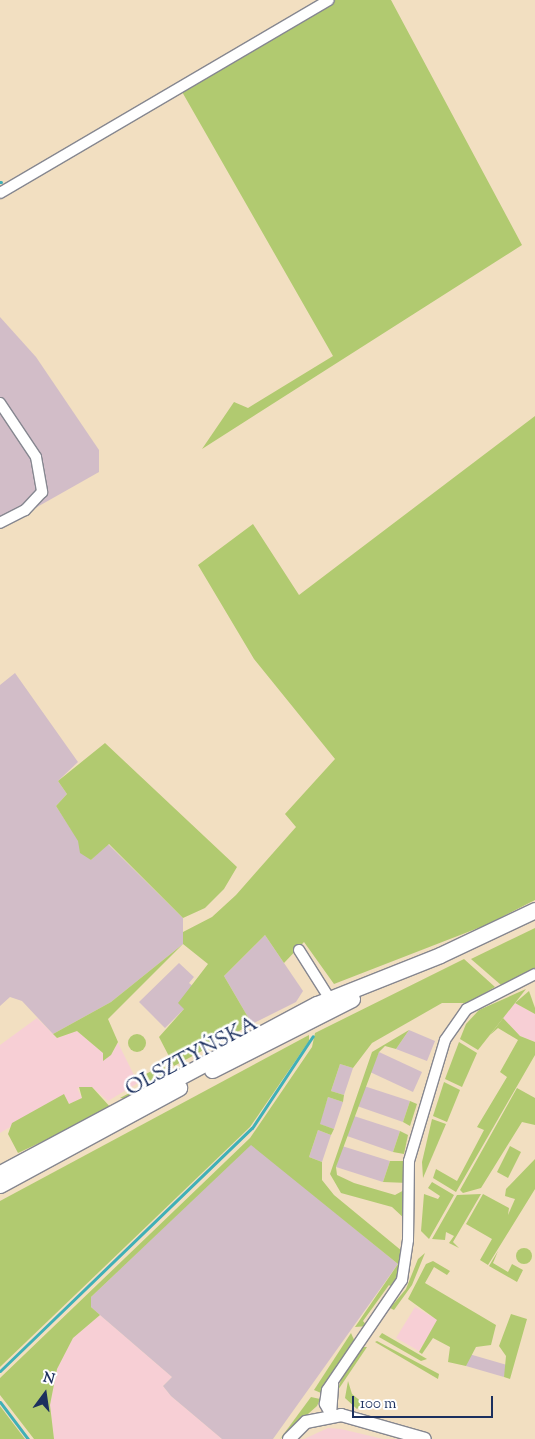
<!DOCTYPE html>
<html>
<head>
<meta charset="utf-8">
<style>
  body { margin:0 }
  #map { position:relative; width:535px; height:1439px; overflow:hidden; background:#f2dfc1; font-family:"Sorts Mill Goudy",serif }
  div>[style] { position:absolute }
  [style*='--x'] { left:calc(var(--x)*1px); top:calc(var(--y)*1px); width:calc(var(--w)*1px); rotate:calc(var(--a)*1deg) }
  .built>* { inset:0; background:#f7cfd5 }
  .industrial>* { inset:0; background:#d2bdc8 }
  .green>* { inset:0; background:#b1ca70 }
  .round { border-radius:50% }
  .stream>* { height:3px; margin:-1.5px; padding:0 1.5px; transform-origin:1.5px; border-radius:1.5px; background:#40b0b7 }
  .roads { filter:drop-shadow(1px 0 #868790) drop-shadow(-1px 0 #868790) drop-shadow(0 1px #868790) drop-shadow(0 -1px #868790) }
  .minor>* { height:10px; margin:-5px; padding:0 5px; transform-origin:5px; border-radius:5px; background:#fff }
  .tertiary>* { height:12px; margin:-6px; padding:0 6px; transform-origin:6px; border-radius:6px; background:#fff }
  .secondary>* { height:15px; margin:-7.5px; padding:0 7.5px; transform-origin:7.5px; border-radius:7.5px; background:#fff }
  span { translate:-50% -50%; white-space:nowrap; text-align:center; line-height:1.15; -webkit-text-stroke:5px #fff; paint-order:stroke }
  .street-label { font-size:21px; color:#1b2f5e }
  .north { position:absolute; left:20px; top:1369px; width:50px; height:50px; -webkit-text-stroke:4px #fff; paint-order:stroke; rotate:14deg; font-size:14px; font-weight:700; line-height:20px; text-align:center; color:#1b2f5e }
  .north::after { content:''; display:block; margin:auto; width:18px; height:22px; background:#1b2f5e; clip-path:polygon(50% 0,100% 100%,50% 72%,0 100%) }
  .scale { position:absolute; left:352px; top:1396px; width:141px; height:22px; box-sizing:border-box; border:2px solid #1b2f5e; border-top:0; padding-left:6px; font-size:15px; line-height:18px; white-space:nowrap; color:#1b2f5e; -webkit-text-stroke:4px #fff; paint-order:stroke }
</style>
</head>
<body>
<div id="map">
  <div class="built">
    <div style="clip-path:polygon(515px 1003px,535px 1014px,535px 1042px,520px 1036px,503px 1018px)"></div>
    <div style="clip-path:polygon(37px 1018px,57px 1038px,77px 1031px,103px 1053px,111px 1055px,118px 1043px,138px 1083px,108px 1101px,92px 1087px,77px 1088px,82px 1098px,69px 1104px,64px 1095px,0 1133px,0 1045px)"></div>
    <div style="clip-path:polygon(415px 1307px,438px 1320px,419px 1351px,396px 1338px)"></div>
    <div style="clip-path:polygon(100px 1315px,172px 1377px,163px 1386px,171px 1396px,222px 1439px,54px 1439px,50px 1405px,57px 1369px,73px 1338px)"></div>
    <div style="clip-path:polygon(328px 1428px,341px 1429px,383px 1439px,304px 1439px)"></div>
  </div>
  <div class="industrial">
    <div style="clip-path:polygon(0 317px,36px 357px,99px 450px,99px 472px,0 528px)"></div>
    <div style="clip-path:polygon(15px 673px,78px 762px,58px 781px,67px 794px,56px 806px,91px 860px,108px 844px,183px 918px,183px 944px,111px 1002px,53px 1034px,22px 1001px,10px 997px,0 1006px,0 685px)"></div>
    <div style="clip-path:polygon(265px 935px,303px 991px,296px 1002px,252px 1024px,224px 976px)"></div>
    <div style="clip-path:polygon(179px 963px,194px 977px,189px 983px,194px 987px,184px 1009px,165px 1028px,139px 1002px)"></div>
    <div style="clip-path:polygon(409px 1030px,435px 1041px,427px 1061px,396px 1049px)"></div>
    <div style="clip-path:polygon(379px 1052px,422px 1072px,413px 1092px,370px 1072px)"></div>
    <div style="clip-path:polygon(340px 1064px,353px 1068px,344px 1095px,331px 1091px)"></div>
    <div style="clip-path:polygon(364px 1086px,410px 1101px,403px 1122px,357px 1106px)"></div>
    <div style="clip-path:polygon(328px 1097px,343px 1102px,334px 1129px,319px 1124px)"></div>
    <div style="clip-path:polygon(354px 1116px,400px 1131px,393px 1152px,347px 1136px)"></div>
    <div style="clip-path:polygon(318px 1130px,331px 1135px,322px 1162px,309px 1157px)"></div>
    <div style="clip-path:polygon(251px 1144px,398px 1264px,273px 1439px,222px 1439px,171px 1396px,163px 1386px,172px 1377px,100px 1315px,91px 1307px,91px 1297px)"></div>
    <div style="clip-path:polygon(342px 1146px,390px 1161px,383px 1182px,336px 1167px)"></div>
    <div style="clip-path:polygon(469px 1354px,507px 1365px,504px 1377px,466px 1366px)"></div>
  </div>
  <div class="green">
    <div style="clip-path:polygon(335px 0,391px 0,522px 245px,202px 449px,234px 402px,248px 408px,333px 356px,181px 90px)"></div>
    <div style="clip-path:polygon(535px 416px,535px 900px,486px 925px,334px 984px,304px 942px,284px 963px,265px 935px,224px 976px,252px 1024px,174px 1066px,159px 1037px,184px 1009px,178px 1003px,208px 964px,183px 944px,108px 1019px,118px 1042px,111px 1055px,103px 1061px,103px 1053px,77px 1031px,57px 1038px,53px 1034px,111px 1002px,183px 944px,183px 932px,212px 917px,236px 895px,296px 827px,285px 814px,335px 759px,254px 659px,198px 565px,253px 524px,299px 595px)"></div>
    <div style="clip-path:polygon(105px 743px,237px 867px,224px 889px,205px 908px,183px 918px,109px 844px,91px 860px,80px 853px,78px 841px,56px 806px,67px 794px,58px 781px)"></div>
    <div style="clip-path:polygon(535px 928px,535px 968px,501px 985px,471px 959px)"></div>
    <div style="clip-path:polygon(464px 959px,495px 987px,468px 1003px,442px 1003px,372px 1043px,353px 1068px,340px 1064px,331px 1091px,344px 1095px,343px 1102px,328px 1097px,320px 1124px,334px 1129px,331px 1135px,318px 1130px,309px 1157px,322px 1162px,322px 1180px,334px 1195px,408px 1256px,394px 1289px,389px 1285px,363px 1321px,367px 1326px,355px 1327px,398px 1264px,251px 1145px,91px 1297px,91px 1307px,100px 1315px,73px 1338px,57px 1369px,50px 1405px,54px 1439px,34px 1439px,0 1395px,0 1378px,250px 1138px,312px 1047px,315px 1033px)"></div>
    <div style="clip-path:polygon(526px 989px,478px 1050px,460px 1039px,466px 1024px,479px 1010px)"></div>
    <div style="clip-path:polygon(529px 991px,535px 1008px,535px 1014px,515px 1003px)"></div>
    <div style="clip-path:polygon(503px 1018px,520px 1036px,535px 1042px,535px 1055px,456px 1192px,433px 1178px,436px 1169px,457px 1181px,484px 1130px,477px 1127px,507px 1077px,500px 1072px,518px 1040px,498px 1028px,490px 1035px)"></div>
    <div style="clip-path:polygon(409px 1030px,396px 1049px,385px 1046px,379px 1052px,336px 1167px,337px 1175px,354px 1183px,395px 1195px,406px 1189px,406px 1220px,392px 1207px,341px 1193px,330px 1174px,372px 1052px)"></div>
    <div class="round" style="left:128px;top:1034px;width:18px;height:18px"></div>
    <div style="clip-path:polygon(309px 1035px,309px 1041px,250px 1127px,0 1367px,0 1201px)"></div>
    <div style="clip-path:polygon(459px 1042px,477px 1053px,462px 1087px,445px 1079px)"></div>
    <div style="clip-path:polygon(164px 1064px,166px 1076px,160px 1083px,128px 1099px,120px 1098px,141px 1087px,137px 1079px)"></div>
    <div style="clip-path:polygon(444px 1082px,460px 1090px,447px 1122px,433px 1116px)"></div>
    <div style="clip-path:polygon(79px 1087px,92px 1087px,112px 1109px,18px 1153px,8px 1134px,12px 1123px,64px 1094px,69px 1104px,82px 1098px)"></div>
    <div style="clip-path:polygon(517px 1088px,535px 1098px,535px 1125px,522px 1122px,481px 1188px,463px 1193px,460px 1190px)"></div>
    <div style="clip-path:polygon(410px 1101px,417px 1104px,410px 1126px,403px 1122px)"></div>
    <div style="clip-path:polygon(432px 1119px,446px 1124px,423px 1178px,422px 1162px)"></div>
    <div style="clip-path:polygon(400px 1131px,408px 1135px,404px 1154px,393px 1152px)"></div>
    <div style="clip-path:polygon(510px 1146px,521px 1152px,508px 1178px,497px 1172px)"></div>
    <div style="clip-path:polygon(535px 1159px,535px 1189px,488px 1265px,480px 1260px,492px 1239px,466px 1224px,483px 1194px,509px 1208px,508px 1215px,515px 1199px,505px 1196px,506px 1189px)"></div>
    <div style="clip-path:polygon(390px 1161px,403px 1161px,410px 1169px,408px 1183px,383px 1182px)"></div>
    <div style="clip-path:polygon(432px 1182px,454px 1195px,429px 1239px,421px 1231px,424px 1194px,438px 1199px,440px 1196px,428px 1188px)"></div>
    <div style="clip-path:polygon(481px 1194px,453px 1242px,459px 1248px,449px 1243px,454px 1236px,446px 1232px,445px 1240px,432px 1239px,457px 1195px)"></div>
    <div class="round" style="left:516px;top:1248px;width:16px;height:16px"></div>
    <div style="clip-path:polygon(498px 1251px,493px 1263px,508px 1272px,512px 1264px,523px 1270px,517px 1282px,489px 1266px)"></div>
    <div style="clip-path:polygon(425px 1253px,412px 1285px,394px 1310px,390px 1308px,406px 1289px,418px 1259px)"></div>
    <div style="clip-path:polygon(433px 1261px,450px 1271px,447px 1275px,434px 1267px,425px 1283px,496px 1325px,491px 1345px,476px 1347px,466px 1366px,448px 1362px,450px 1347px,433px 1338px,422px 1354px,419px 1352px,437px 1320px,408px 1299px,426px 1264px)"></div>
    <div style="clip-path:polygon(511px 1314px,527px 1319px,510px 1379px,504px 1377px,506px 1356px,499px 1346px)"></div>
    <div style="clip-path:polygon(351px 1333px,355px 1342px,321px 1393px,314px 1390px)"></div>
    <div style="clip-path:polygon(382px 1333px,427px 1359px,421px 1361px,379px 1337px)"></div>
    <div style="clip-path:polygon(377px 1341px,439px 1374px,438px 1379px,375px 1342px)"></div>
    <div style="clip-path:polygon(362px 1347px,367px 1347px,338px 1390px,342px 1376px)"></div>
    <div style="clip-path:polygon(348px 1381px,352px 1394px,363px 1403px,357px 1409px,345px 1398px)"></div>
    <div style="clip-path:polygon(311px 1397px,320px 1399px,317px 1406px,280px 1439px)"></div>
    <div style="clip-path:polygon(0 1406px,25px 1439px,0 1439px)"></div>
  </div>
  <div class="stream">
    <div style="--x:0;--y:182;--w:1;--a:0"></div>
    <div style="--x:0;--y:1371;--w:350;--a:-44"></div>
    <div style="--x:252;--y:1128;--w:110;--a:-56.5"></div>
    <div style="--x:0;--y:1402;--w:46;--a:52.9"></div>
  </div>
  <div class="roads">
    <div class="minor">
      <div style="--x:0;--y:193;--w:381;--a:-30.4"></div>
      <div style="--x:0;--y:403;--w:65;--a:56.3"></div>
      <div style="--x:36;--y:457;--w:36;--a:80"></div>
      <div style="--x:42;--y:492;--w:25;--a:133"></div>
      <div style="--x:25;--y:510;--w:28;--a:153"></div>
      <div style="--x:299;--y:950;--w:64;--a:57.8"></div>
      <div style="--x:331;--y:1415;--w:13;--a:-119"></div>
      <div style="--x:325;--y:1404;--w:14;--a:-82"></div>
      <div style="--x:327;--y:1390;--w:133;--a:-55.7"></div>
      <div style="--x:402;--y:1280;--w:40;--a:-81.5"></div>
      <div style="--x:408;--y:1240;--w:79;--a:-89.3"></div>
      <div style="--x:409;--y:1161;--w:126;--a:-73.4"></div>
      <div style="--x:445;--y:1040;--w:38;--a:-55"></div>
      <div style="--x:467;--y:1009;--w:76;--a:-27.2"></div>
      <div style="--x:331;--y:1415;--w:31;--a:-86"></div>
    </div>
    <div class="tertiary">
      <div style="--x:289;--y:1439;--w:24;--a:-45"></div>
      <div style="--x:306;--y:1422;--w:36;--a:-11"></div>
      <div style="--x:341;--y:1415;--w:87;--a:15.9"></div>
    </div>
    <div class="secondary">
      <div style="--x:212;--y:1070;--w:157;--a:-26.9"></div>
      <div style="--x:0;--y:1173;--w:359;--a:-28.1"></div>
      <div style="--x:317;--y:1004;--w:132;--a:-21.7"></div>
      <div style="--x:440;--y:955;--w:105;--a:-25.3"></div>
      <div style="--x:0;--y:1185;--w:204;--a:-28.5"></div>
    </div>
  </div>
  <div class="street-label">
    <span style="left:192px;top:1057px;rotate:-28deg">OLSZTYŃSKA</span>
  </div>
  <div class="north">N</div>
  <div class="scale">100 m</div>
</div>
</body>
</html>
